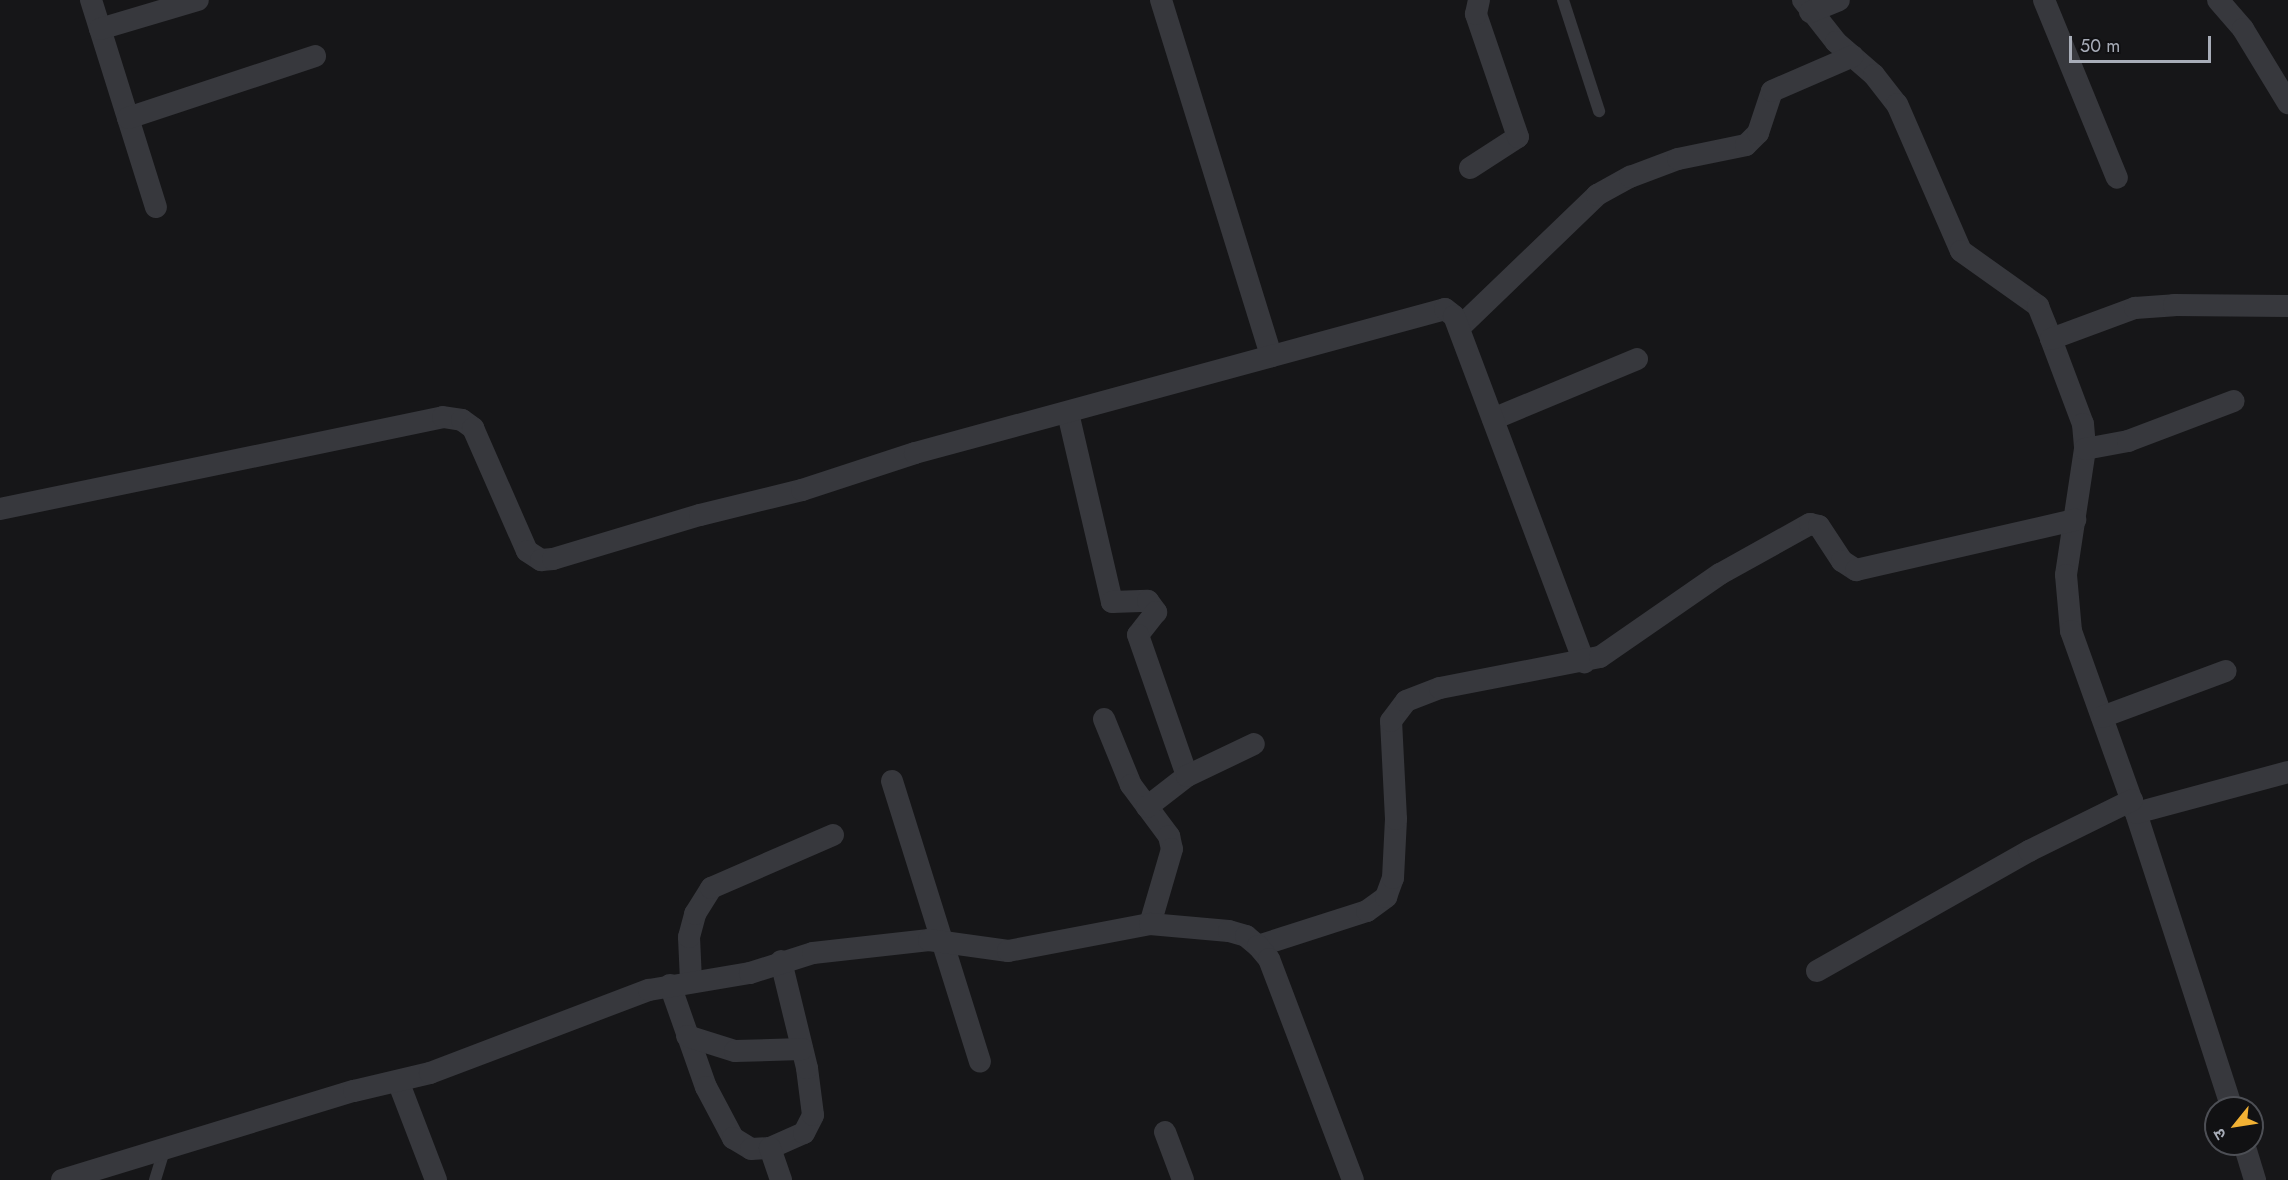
<!DOCTYPE html>
<html>
<head>
<meta charset="utf-8">
<style>
  body { margin:0 }
  #map { position:relative; width:2288px; height:1180px; overflow:hidden; background:#161618; font-family:Jost,"Noto Sans Devanagari",sans-serif }
  div>[style] { position:absolute }
  [style*='--x'] { left:calc(var(--x)*1px); top:calc(var(--y)*1px); width:calc(var(--w)*1px); rotate:calc(var(--a)*1deg) }
  .lane>* { height:12px; margin:-6px; padding:0 6px; transform-origin:6px; border-radius:6px; background:#37383d }
  .street>* { height:22px; margin:-11px; padding:0 11px; transform-origin:11px; border-radius:11px; background:#37383d }
  span { translate:-50% -50%; white-space:nowrap; text-align:center; line-height:1.15; -webkit-text-stroke:5px #111113; paint-order:stroke }
  .north { position:absolute; left:2204px; top:1096px; width:60px; height:60px; box-sizing:border-box; background:#111113; border:2px solid #4d4f55; border-radius:50%; rotate:240deg; font-size:16px; font-weight:700; line-height:24px; text-align:center; color:#a8adb8 }
  .north::after { content:''; display:block; margin:auto; width:21px; height:27px; background:#f2b134; clip-path:polygon(50% 0,100% 100%,50% 72%,0 100%) }
  .scale { position:absolute; left:2069px; top:36px; width:142px; height:27px; box-sizing:border-box; border:3px solid #a8adb8; border-top:0; padding-left:8px; font-size:18px; line-height:21px; white-space:nowrap; color:#a8adb8; -webkit-text-stroke:4px #111113; paint-order:stroke }
</style>
</head>
<body>
<div id="map">
  <div class="lane">
    <div style="--x:1563;--y:0;--w:117;--a:72"></div>
    <div style="--x:155;--y:1180;--w:34;--a:-73"></div>
  </div>
  <div class="street">
    <div style="--x:91;--y:0;--w:217;--a:72.6"></div>
    <div style="--x:1161;--y:0;--w:373;--a:72.8"></div>
    <div style="--x:1803;--y:0;--w:53;--a:51.8"></div>
    <div style="--x:1836;--y:42;--w:50;--a:41"></div>
    <div style="--x:1874;--y:75;--w:37;--a:52"></div>
    <div style="--x:1897;--y:104;--w:160;--a:66.5"></div>
    <div style="--x:1961;--y:251;--w:95;--a:35.5"></div>
    <div style="--x:2038;--y:306;--w:35;--a:68"></div>
    <div style="--x:2051;--y:339;--w:91;--a:69.4"></div>
    <div style="--x:2083;--y:424;--w:25;--a:85"></div>
    <div style="--x:2085;--y:449;--w:127;--a:98.6"></div>
    <div style="--x:2066;--y:575;--w:56;--a:84.9"></div>
    <div style="--x:2071;--y:631;--w:193;--a:70.3"></div>
    <div style="--x:2136;--y:813;--w:310;--a:72"></div>
    <div style="--x:2044;--y:0;--w:192;--a:67.7"></div>
    <div style="--x:2218;--y:0;--w:38;--a:49"></div>
    <div style="--x:2243;--y:29;--w:87;--a:58.7"></div>
    <div style="--x:1810;--y:12;--w:31;--a:-22"></div>
    <div style="--x:100;--y:29;--w:102;--a:-16.5"></div>
    <div style="--x:128;--y:118;--w:197;--a:-18.3"></div>
    <div style="--x:1470;--y:168;--w:57;--a:-32.9"></div>
    <div style="--x:1518;--y:137;--w:130;--a:-108.9"></div>
    <div style="--x:1476;--y:14;--w:14;--a:-78"></div>
    <div style="--x:1459;--y:328;--w:192;--a:-43.9"></div>
    <div style="--x:1597;--y:195;--w:38;--a:-29"></div>
    <div style="--x:1630;--y:177;--w:51;--a:-20.6"></div>
    <div style="--x:1678;--y:159;--w:69;--a:-11.6"></div>
    <div style="--x:1746;--y:145;--w:17;--a:-45"></div>
    <div style="--x:1758;--y:133;--w:44;--a:-71.6"></div>
    <div style="--x:1772;--y:91;--w:88;--a:-23.4"></div>
    <div style="--x:2051;--y:339;--w:90;--a:-20.3"></div>
    <div style="--x:2135;--y:308;--w:39;--a:-4"></div>
    <div style="--x:2174;--y:305;--w:114;--a:0.5"></div>
    <div style="--x:1068;--y:413;--w:194;--a:76.9"></div>
    <div style="--x:1112;--y:602;--w:36;--a:-2"></div>
    <div style="--x:1148;--y:601;--w:14;--a:54"></div>
    <div style="--x:1156;--y:612;--w:29;--a:128"></div>
    <div style="--x:1138;--y:635;--w:149;--a:70.8"></div>
    <div style="--x:1493;--y:419;--w:156;--a:-22.6"></div>
    <div style="--x:2085;--y:449;--w:44;--a:-10.5"></div>
    <div style="--x:2128;--y:441;--w:113;--a:-20.7"></div>
    <div style="--x:0;--y:509;--w:452;--a:-11.7"></div>
    <div style="--x:443;--y:417;--w:19;--a:9"></div>
    <div style="--x:462;--y:420;--w:14;--a:36"></div>
    <div style="--x:473;--y:428;--w:134;--a:66.3"></div>
    <div style="--x:527;--y:551;--w:17;--a:33"></div>
    <div style="--x:541;--y:560;--w:12;--a:-5"></div>
    <div style="--x:553;--y:559;--w:153;--a:-16.7"></div>
    <div style="--x:700;--y:515;--w:105;--a:-13.8"></div>
    <div style="--x:802;--y:490;--w:119;--a:-18.1"></div>
    <div style="--x:915;--y:453;--w:549;--a:-15.2"></div>
    <div style="--x:1445;--y:309;--w:11;--a:38"></div>
    <div style="--x:1454;--y:316;--w:370;--a:69.4"></div>
    <div style="--x:2102;--y:717;--w:132;--a:-20.4"></div>
    <div style="--x:1104;--y:719;--w:71;--a:67.8"></div>
    <div style="--x:1131;--y:785;--w:64;--a:53.3"></div>
    <div style="--x:1169;--y:836;--w:13;--a:77"></div>
    <div style="--x:1172;--y:849;--w:78;--a:106.3"></div>
    <div style="--x:892;--y:781;--w:294;--a:72.6"></div>
    <div style="--x:1147;--y:807;--w:51;--a:-37.8"></div>
    <div style="--x:1187;--y:776;--w:74;--a:-25.5"></div>
    <div style="--x:2136;--y:813;--w:157;--a:-15.1"></div>
    <div style="--x:1258;--y:946;--w:114;--a:-17.8"></div>
    <div style="--x:1367;--y:911;--w:24;--a:-36"></div>
    <div style="--x:1386;--y:897;--w:20;--a:-70"></div>
    <div style="--x:1393;--y:878;--w:59;--a:-87.1"></div>
    <div style="--x:1396;--y:819;--w:98;--a:-92.9"></div>
    <div style="--x:1391;--y:721;--w:25;--a:-53"></div>
    <div style="--x:1406;--y:701;--w:36;--a:-21"></div>
    <div style="--x:1440;--y:688;--w:163;--a:-11"></div>
    <div style="--x:1600;--y:657;--w:146;--a:-34.7"></div>
    <div style="--x:1720;--y:574;--w:103;--a:-29.1"></div>
    <div style="--x:1810;--y:524;--w:9;--a:13"></div>
    <div style="--x:1819;--y:526;--w:42;--a:56.7"></div>
    <div style="--x:1842;--y:561;--w:17;--a:33"></div>
    <div style="--x:1856;--y:570;--w:225;--a:-12.9"></div>
    <div style="--x:1817;--y:971;--w:244;--a:-29.5"></div>
    <div style="--x:2029;--y:851;--w:115;--a:-26.3"></div>
    <div style="--x:691;--y:981;--w:44;--a:-92.6"></div>
    <div style="--x:689;--y:937;--w:24;--a:-75"></div>
    <div style="--x:695;--y:914;--w:31;--a:-58"></div>
    <div style="--x:711;--y:888;--w:133;--a:-23.5"></div>
    <div style="--x:670;--y:985;--w:108;--a:70.6"></div>
    <div style="--x:706;--y:1087;--w:58;--a:62.1"></div>
    <div style="--x:733;--y:1138;--w:21;--a:31"></div>
    <div style="--x:751;--y:1149;--w:19;--a:-3"></div>
    <div style="--x:770;--y:1148;--w:37;--a:-24"></div>
    <div style="--x:804;--y:1133;--w:20;--a:-63"></div>
    <div style="--x:813;--y:1115;--w:47;--a:-97.3"></div>
    <div style="--x:807;--y:1068;--w:110;--a:-103.7"></div>
    <div style="--x:687;--y:1036;--w:50;--a:17.4"></div>
    <div style="--x:735;--y:1051;--w:67;--a:-1.7"></div>
    <div style="--x:398;--y:1081;--w:106;--a:69"></div>
    <div style="--x:1165;--y:1132;--w:51;--a:69.4"></div>
    <div style="--x:2244;--y:1144;--w:38;--a:73"></div>
    <div style="--x:770;--y:1148;--w:34;--a:71"></div>
    <div style="--x:62;--y:1180;--w:305;--a:-17"></div>
    <div style="--x:354;--y:1091;--w:78;--a:-13.3"></div>
    <div style="--x:430;--y:1073;--w:234;--a:-20.8"></div>
    <div style="--x:649;--y:990;--w:102;--a:-9.6"></div>
    <div style="--x:750;--y:973;--w:66;--a:-17.6"></div>
    <div style="--x:813;--y:953;--w:117;--a:-6.4"></div>
    <div style="--x:929;--y:940;--w:80;--a:7.9"></div>
    <div style="--x:1008;--y:951;--w:145;--a:-10.8"></div>
    <div style="--x:1150;--y:924;--w:79;--a:5.1"></div>
    <div style="--x:1229;--y:931;--w:18;--a:16"></div>
    <div style="--x:1246;--y:936;--w:16;--a:40"></div>
    <div style="--x:1258;--y:946;--w:17;--a:50"></div>
    <div style="--x:1269;--y:959;--w:236;--a:69.2"></div>
  </div>
  <div class="north">उ</div>
  <div class="scale">50 m</div>
</div>
</body>
</html>
